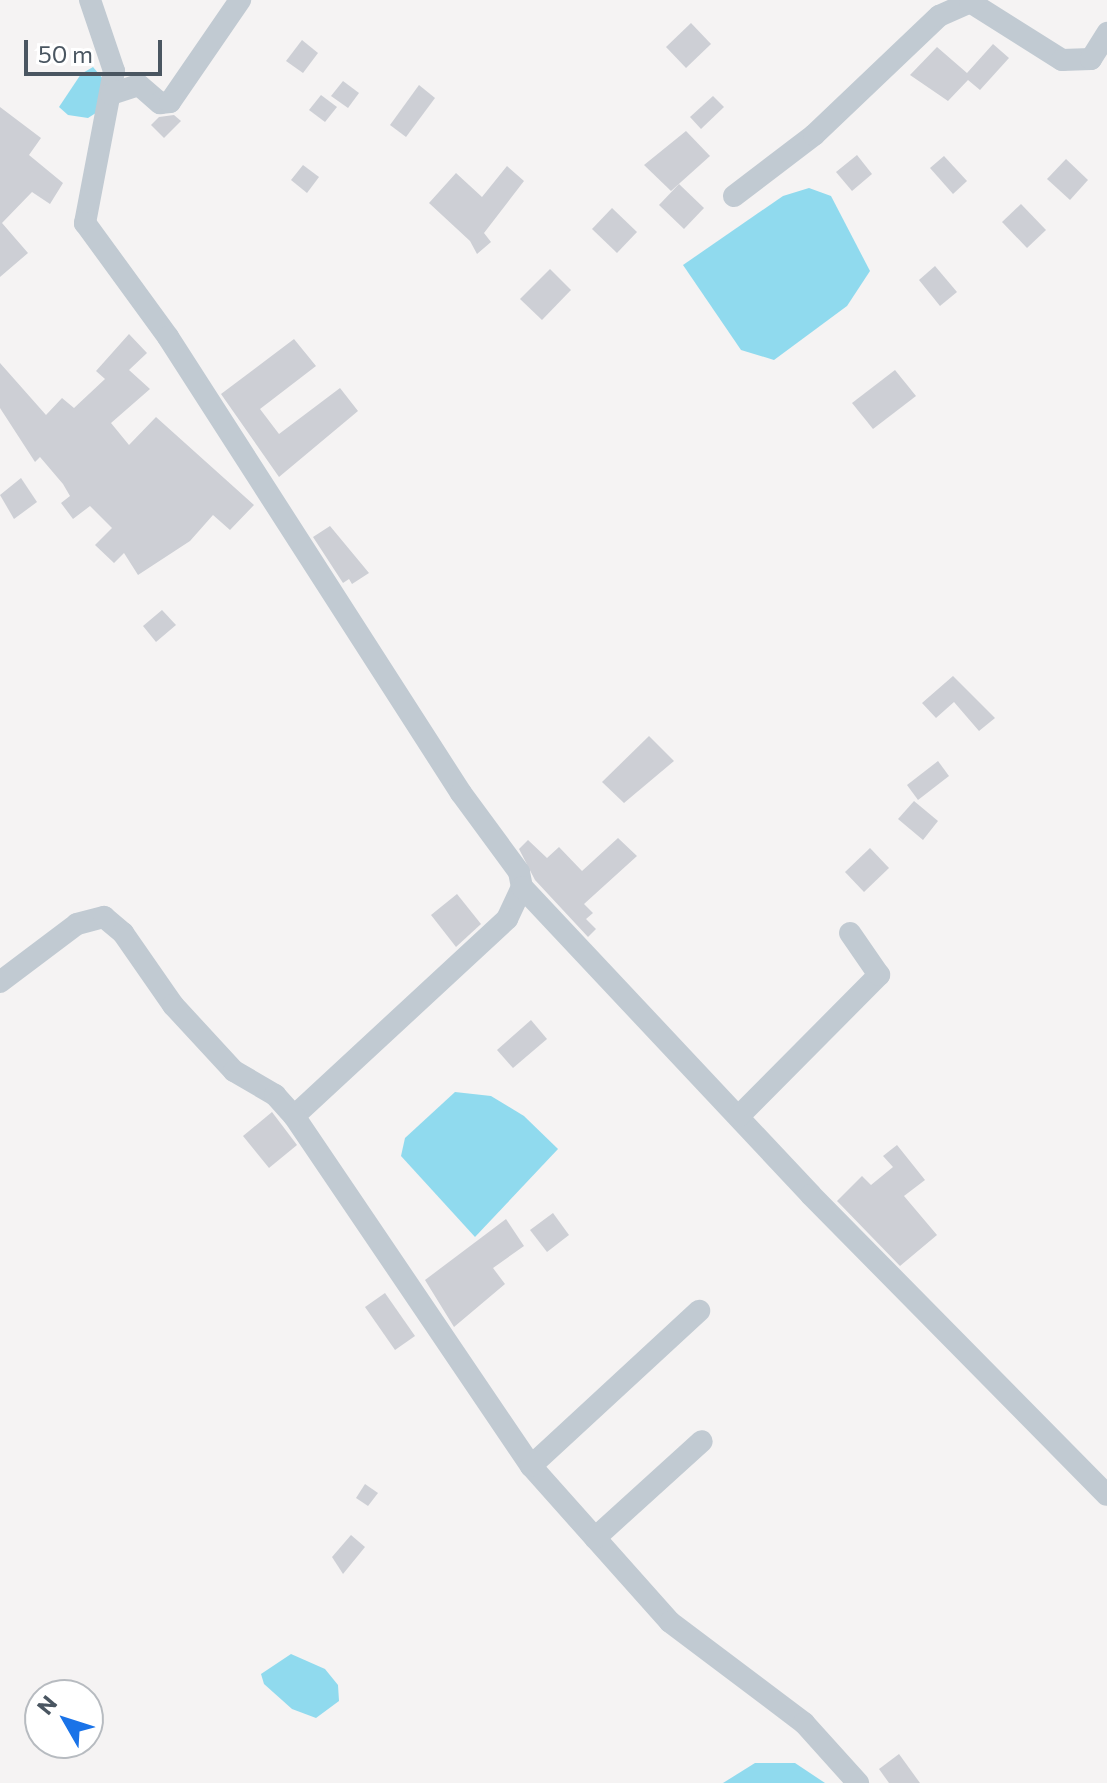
<!DOCTYPE html>
<html>
<head>
<meta charset="utf-8">
<style>
  body { margin:0 }
  #map { position:relative; width:1107px; height:1783px; overflow:hidden; background:#f5f3f3; font-family:Commissioner,sans-serif }
  div>[style] { position:absolute }
  [style*='--x'] { left:calc(var(--x)*1px); top:calc(var(--y)*1px); width:calc(var(--w)*1px); rotate:calc(var(--a)*1deg) }
  .water>* { inset:0; background:#90daee }
  .building>* { inset:0; background:#cdcfd5 }
  .street>* { height:22px; margin:-11px; padding:0 11px; transform-origin:11px; border-radius:11px; background:#c1cad2 }
  span { translate:-50% -50%; white-space:nowrap; text-align:center; line-height:1.15; -webkit-text-stroke:7px #fff; paint-order:stroke }
  .north { position:absolute; left:24px; top:1679px; width:80px; height:80px; box-sizing:border-box; background:#fff; border:2px solid #b7bbc0; border-radius:50%; rotate:309deg; font-size:22px; font-weight:700; line-height:32px; text-align:center; color:#4a5661 }
  .north::after { content:''; display:block; margin:auto; width:28px; height:36px; background:#1a73e8; clip-path:polygon(50% 0,100% 100%,50% 72%,0 100%) }
  .scale { position:absolute; left:24px; top:40px; width:138px; height:36px; box-sizing:border-box; border:4px solid #4a5661; border-top:0; padding-left:10px; font-size:24px; line-height:28px; white-space:nowrap; color:#4a5661; -webkit-text-stroke:6px #fff; paint-order:stroke }
</style>
</head>
<body>
<div id="map">
  <div class="water">
    <div style="clip-path:polygon(93px 67px,104px 80px,99px 111px,88px 118px,68px 115px,59px 107px,81px 74px)"></div>
    <div style="clip-path:polygon(809px 188px,831px 196px,870px 271px,847px 306px,774px 360px,741px 350px,683px 265px,783px 196px)"></div>
    <div style="clip-path:polygon(455px 1092px,491px 1096px,524px 1116px,558px 1149px,475px 1237px,401px 1156px,405px 1138px)"></div>
    <div style="clip-path:polygon(291px 1654px,325px 1669px,338px 1685px,339px 1701px,316px 1718px,292px 1709px,264px 1684px,261px 1674px)"></div>
    <div style="clip-path:polygon(755px 1763px,795px 1763px,825px 1783px,723px 1783px)"></div>
  </div>
  <div class="building">
    <div style="clip-path:polygon(691px 23px,711px 44px,686px 68px,666px 47px)"></div>
    <div style="clip-path:polygon(302px 40px,318px 53px,303px 73px,286px 61px)"></div>
    <div style="clip-path:polygon(993px 44px,1009px 58px,980px 90px,968px 80px,948px 101px,910px 75px,937px 47px,967px 73px)"></div>
    <div style="clip-path:polygon(343px 81px,359px 93px,348px 108px,331px 96px)"></div>
    <div style="clip-path:polygon(419px 85px,435px 98px,406px 137px,390px 125px)"></div>
    <div style="clip-path:polygon(321px 95px,337px 107px,325px 122px,309px 110px)"></div>
    <div style="clip-path:polygon(713px 96px,724px 107px,701px 129px,690px 117px)"></div>
    <div style="clip-path:polygon(0 107px,41px 138px,29px 155px,63px 183px,50px 204px,32px 192px,2px 223px,28px 253px,0 277px)"></div>
    <div style="clip-path:polygon(174px 115px,181px 121px,164px 138px,151px 125px,159px 117px)"></div>
    <div style="clip-path:polygon(686px 131px,710px 156px,671px 191px,644px 165px)"></div>
    <div style="clip-path:polygon(857px 155px,872px 174px,852px 191px,836px 172px)"></div>
    <div style="clip-path:polygon(944px 156px,967px 181px,953px 194px,930px 168px)"></div>
    <div style="clip-path:polygon(1066px 159px,1088px 180px,1070px 200px,1047px 179px)"></div>
    <div style="clip-path:polygon(303px 165px,319px 177px,307px 193px,291px 180px)"></div>
    <div style="clip-path:polygon(507px 166px,524px 181px,484px 233px,491px 242px,477px 254px,470px 241px,429px 203px,456px 173px,482px 197px)"></div>
    <div style="clip-path:polygon(679px 184px,704px 208px,684px 229px,659px 205px)"></div>
    <div style="clip-path:polygon(1021px 204px,1046px 230px,1027px 248px,1002px 222px)"></div>
    <div style="clip-path:polygon(612px 208px,637px 232px,617px 253px,592px 229px)"></div>
    <div style="clip-path:polygon(935px 266px,957px 292px,940px 306px,919px 280px)"></div>
    <div style="clip-path:polygon(550px 269px,571px 290px,542px 320px,520px 299px)"></div>
    <div style="clip-path:polygon(129px 334px,147px 353px,129px 370px,150px 389px,111px 423px,129px 445px,156px 417px,254px 505px,230px 530px,213px 515px,190px 541px,138px 575px,124px 553px,114px 563px,95px 545px,112px 528px,90px 506px,73px 519px,61px 503px,70px 496px,63px 484px,40px 457px,35px 462px,0 408px,0 363px,46px 415px,62px 398px,74px 408px,105px 379px,96px 371px)"></div>
    <div style="clip-path:polygon(294px 339px,316px 366px,260px 409px,279px 434px,340px 388px,358px 411px,279px 477px,221px 394px)"></div>
    <div style="clip-path:polygon(895px 370px,916px 396px,873px 429px,852px 403px)"></div>
    <div style="clip-path:polygon(21px 478px,37px 502px,14px 519px,0 495px)"></div>
    <div style="clip-path:polygon(330px 526px,369px 573px,352px 584px,349px 579px,343px 583px,313px 537px)"></div>
    <div style="clip-path:polygon(162px 610px,176px 625px,156px 642px,143px 626px)"></div>
    <div style="clip-path:polygon(953px 676px,995px 718px,979px 731px,954px 702px,936px 718px,922px 703px)"></div>
    <div style="clip-path:polygon(649px 736px,674px 761px,624px 803px,602px 782px)"></div>
    <div style="clip-path:polygon(938px 761px,949px 776px,918px 800px,907px 785px)"></div>
    <div style="clip-path:polygon(914px 801px,938px 821px,923px 840px,898px 819px)"></div>
    <div style="clip-path:polygon(618px 838px,637px 856px,584px 904px,593px 913px,586px 919px,596px 929px,588px 937px,535px 880px,519px 849px,528px 840px,547px 858px,559px 847px,582px 871px)"></div>
    <div style="clip-path:polygon(870px 848px,889px 868px,864px 892px,845px 872px)"></div>
    <div style="clip-path:polygon(457px 894px,481px 924px,456px 947px,431px 915px)"></div>
    <div style="clip-path:polygon(531px 1020px,547px 1039px,513px 1068px,497px 1050px)"></div>
    <div style="clip-path:polygon(272px 1112px,297px 1145px,269px 1168px,243px 1136px)"></div>
    <div style="clip-path:polygon(897px 1145px,925px 1180px,904px 1196px,937px 1235px,900px 1266px,837px 1201px,862px 1176px,871px 1185px,893px 1167px,883px 1156px)"></div>
    <div style="clip-path:polygon(553px 1213px,569px 1235px,547px 1252px,530px 1230px)"></div>
    <div style="clip-path:polygon(506px 1219px,524px 1246px,493px 1268px,505px 1284px,454px 1327px,425px 1280px)"></div>
    <div style="clip-path:polygon(385px 1293px,415px 1336px,395px 1350px,365px 1307px)"></div>
    <div style="clip-path:polygon(365px 1484px,378px 1493px,368px 1506px,356px 1498px)"></div>
    <div style="clip-path:polygon(351px 1535px,365px 1547px,343px 1574px,332px 1557px)"></div>
    <div style="clip-path:polygon(899px 1754px,920px 1783px,889px 1783px,879px 1769px)"></div>
  </div>
  <div class="street">
    <div style="--x:90;--y:0;--w:75;--a:71.3"></div>
    <div style="--x:114;--y:71;--w:155;--a:100.8"></div>
    <div style="--x:85;--y:223;--w:141;--a:53.9"></div>
    <div style="--x:168;--y:337;--w:542;--a:57.28"></div>
    <div style="--x:461;--y:793;--w:98;--a:53.7"></div>
    <div style="--x:519;--y:872;--w:15;--a:79"></div>
    <div style="--x:522;--y:887;--w:35;--a:115"></div>
    <div style="--x:507;--y:919;--w:290;--a:137.2"></div>
    <div style="--x:294;--y:1116;--w:423;--a:55.9"></div>
    <div style="--x:531;--y:1466;--w:209;--a:48.3"></div>
    <div style="--x:670;--y:1622;--w:168;--a:37"></div>
    <div style="--x:804;--y:1723;--w:81;--a:48"></div>
    <div style="--x:111;--y:94;--w:29;--a:-18"></div>
    <div style="--x:139;--y:85;--w:28;--a:41"></div>
    <div style="--x:160;--y:103;--w:10;--a:-6"></div>
    <div style="--x:170;--y:102;--w:124;--a:-55.5"></div>
    <div style="--x:734;--y:196;--w:101;--a:-37.3"></div>
    <div style="--x:814;--y:135;--w:173;--a:-43.6"></div>
    <div style="--x:939;--y:16;--w:34;--a:-24"></div>
    <div style="--x:970;--y:2;--w:109;--a:32.2"></div>
    <div style="--x:1062;--y:60;--w:29;--a:-2"></div>
    <div style="--x:1091;--y:59;--w:31;--a:-58"></div>
    <div style="--x:522;--y:887;--w:422;--a:46.8"></div>
    <div style="--x:811;--y:1195;--w:421;--a:45.4"></div>
    <div style="--x:0;--y:982;--w:96;--a:-37"></div>
    <div style="--x:77;--y:924;--w:28;--a:-15"></div>
    <div style="--x:104;--y:917;--w:25;--a:40"></div>
    <div style="--x:123;--y:933;--w:88;--a:55.2"></div>
    <div style="--x:173;--y:1005;--w:90;--a:47.3"></div>
    <div style="--x:234;--y:1071;--w:48;--a:30.3"></div>
    <div style="--x:275;--y:1095;--w:28;--a:48"></div>
    <div style="--x:739;--y:1116;--w:199;--a:-45.2"></div>
    <div style="--x:879;--y:975;--w:51;--a:-124.6"></div>
    <div style="--x:531;--y:1466;--w:229;--a:-42.7"></div>
    <div style="--x:595;--y:1538;--w:144;--a:-42.2"></div>
  </div>
  <div class="north">N</div>
  <div class="scale">50 m</div>
</div>
</body>
</html>
